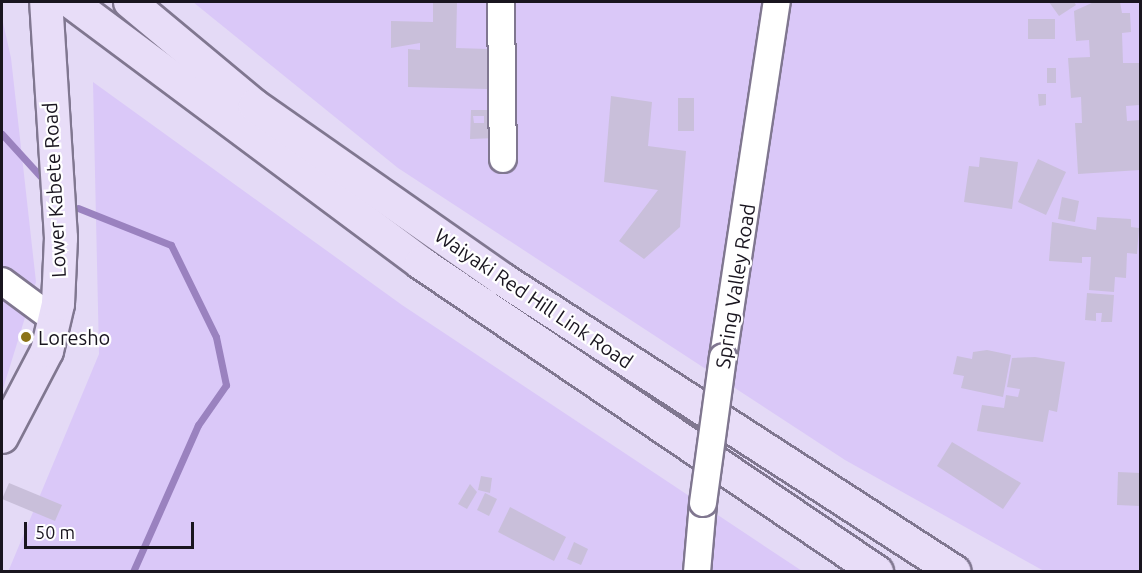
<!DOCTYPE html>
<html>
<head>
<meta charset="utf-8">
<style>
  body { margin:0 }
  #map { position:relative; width:1142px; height:573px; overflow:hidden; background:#e4daf6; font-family:Ubuntu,sans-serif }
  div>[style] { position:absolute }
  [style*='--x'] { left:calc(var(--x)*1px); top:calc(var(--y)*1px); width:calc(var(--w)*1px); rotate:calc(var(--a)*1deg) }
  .green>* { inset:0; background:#dac8f8 }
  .stream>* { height:7px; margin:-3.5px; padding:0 3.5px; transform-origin:3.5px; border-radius:3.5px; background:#9a82bf }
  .building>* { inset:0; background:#c9bfda }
  .roads { filter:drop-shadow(2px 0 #807790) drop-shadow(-2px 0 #807790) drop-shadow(0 2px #807790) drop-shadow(0 -2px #807790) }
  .minor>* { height:26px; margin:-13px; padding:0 13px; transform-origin:13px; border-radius:13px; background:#fff }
  .major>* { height:32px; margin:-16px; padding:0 16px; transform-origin:16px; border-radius:16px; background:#e8ddf8 }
  .bridges { filter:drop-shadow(2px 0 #807790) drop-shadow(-2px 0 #807790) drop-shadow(0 2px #807790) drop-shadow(0 -2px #807790) }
  .minor-bridge>* { height:26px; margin:-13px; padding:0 13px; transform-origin:13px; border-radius:13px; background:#fff }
  .dots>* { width:16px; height:16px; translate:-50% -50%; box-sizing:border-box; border:3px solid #fff; border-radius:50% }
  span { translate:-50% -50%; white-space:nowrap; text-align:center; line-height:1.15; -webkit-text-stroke:4.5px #fff; paint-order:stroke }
  .street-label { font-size:20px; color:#19151f }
  .poi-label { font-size:20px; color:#19151f }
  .left { translate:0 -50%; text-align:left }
  .frame { position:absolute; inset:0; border:3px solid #19151f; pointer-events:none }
  .scale { position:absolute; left:24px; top:522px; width:170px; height:27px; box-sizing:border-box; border:3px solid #19151f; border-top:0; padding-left:8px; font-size:18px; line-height:21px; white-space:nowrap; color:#19151f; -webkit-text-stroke:4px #fff; paint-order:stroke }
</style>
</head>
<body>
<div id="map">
  <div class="green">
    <div style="clip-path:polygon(193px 2px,1140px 2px,1140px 571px,1044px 571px,845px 460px,398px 168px)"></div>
    <div style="clip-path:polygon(2px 18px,11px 58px,36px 282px,2px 392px)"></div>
    <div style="clip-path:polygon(93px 82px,402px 305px,802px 571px,8px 572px,99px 354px)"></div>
  </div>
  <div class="stream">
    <div style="--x:2;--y:134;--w:61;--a:47.7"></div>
    <div style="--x:78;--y:208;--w:100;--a:21.7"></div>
    <div style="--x:171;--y:245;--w:102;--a:63.9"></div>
    <div style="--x:216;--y:337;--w:49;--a:78.2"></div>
    <div style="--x:226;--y:385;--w:49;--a:125"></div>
    <div style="--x:198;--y:425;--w:161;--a:113.9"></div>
  </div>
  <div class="building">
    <div style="clip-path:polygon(433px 2px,457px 2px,456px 48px,488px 49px,487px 89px,408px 87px,408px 49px,420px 50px,420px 43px,391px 48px,391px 21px,433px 22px)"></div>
    <div style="clip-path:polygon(1049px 2px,1074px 2px,1076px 5px,1059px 16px)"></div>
    <div style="clip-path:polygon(1094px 2px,1120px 2px,1122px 13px,1130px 13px,1131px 32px,1122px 33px,1123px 63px,1140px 63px,1140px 105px,1126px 106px,1127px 121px,1140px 120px,1140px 170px,1078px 174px,1075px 123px,1082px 123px,1081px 97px,1071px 98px,1068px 58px,1090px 57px,1089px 40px,1076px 41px,1074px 11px)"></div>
    <div style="clip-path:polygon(1028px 19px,1055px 19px,1055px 39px,1028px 39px)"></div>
    <div style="clip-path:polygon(1047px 68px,1056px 68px,1056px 83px,1047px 83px)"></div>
    <div style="clip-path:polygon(1038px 94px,1046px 94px,1046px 105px,1039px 106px)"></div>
    <div style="clip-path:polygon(611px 96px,652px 102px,648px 146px,686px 151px,680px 227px,644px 259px,619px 241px,658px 190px,604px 182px)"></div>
    <div style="clip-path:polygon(678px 98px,694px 98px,694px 131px,678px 131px)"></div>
    <div style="clip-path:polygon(evenodd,471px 110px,497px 110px,497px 138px,470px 139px,471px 110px,473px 116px,484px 116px,484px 123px,474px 123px,473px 116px)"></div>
    <div style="clip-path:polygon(980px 157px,1018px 162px,1012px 209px,964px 202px,969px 166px,979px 167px)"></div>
    <div style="clip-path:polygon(1038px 159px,1066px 172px,1046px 215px,1018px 202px)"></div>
    <div style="clip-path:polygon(1062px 197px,1079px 201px,1075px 222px,1058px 219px)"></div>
    <div style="clip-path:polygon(1097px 217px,1131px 219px,1131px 227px,1139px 228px,1137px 254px,1127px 253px,1126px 278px,1115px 277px,1114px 292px,1089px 290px,1091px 257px,1082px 257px,1082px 263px,1049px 261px,1052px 222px,1096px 230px)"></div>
    <div style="clip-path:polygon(1087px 293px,1114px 295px,1112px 322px,1101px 322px,1102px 313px,1096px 313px,1096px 321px,1085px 320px)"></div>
    <div style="clip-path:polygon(987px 350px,1011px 355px,1003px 397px,961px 388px,964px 376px,953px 374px,957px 356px,972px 359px,973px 352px)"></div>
    <div style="clip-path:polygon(1035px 357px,1065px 362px,1057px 412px,1049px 410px,1043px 442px,977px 431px,982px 405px,1004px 408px,1006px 395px,1018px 397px,1020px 389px,1007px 387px,1012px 358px)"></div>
    <div style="clip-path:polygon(952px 442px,1021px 483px,1003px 509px,937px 466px)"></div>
    <div style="clip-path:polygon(1118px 472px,1140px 473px,1140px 506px,1117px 505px)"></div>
    <div style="clip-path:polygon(481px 476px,492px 478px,490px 493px,478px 490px)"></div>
    <div style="clip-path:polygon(9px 483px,62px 505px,55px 521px,2px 499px)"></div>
    <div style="clip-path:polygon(470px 484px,477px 492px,467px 509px,458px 504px)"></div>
    <div style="clip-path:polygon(485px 493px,497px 499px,489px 516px,477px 510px)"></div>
    <div style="clip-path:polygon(510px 507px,566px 537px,554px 561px,498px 532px)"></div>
    <div style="clip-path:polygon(574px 542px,588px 549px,581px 565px,567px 559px)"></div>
  </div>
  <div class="roads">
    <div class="minor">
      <div style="--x:501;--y:2;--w:157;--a:89.3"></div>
      <div style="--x:2;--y:281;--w:67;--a:36.5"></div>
      <div style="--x:723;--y:357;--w:359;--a:-81.4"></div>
      <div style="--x:697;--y:572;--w:69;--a:-85"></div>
    </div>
    <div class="major">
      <div style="--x:71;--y:2;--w:437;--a:36.7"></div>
      <div style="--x:421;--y:263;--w:551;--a:34.12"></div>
      <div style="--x:130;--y:2;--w:163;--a:39.8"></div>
      <div style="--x:255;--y:106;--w:302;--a:35"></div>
      <div style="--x:502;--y:279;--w:539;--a:32.89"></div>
      <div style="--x:2;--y:437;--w:97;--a:-62.4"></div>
      <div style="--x:47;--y:351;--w:48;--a:-76.8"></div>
      <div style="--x:58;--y:304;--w:66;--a:-87.4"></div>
      <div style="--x:61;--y:238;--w:236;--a:-93.6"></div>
    </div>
  </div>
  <div class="bridges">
    <div class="minor-bridge">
      <div style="--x:703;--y:503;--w:147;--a:-82.2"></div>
    </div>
  </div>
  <div class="dots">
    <div style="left:26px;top:337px;background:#8c7316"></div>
  </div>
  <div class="street-label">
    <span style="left:54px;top:190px;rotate:-93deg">Lower Kabete Road</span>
    <span style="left:735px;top:286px;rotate:-81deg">Spring Valley Road</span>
    <span style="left:534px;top:298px;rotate:34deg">Waiyaki Red Hill Link Road</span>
  </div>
  <div class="poi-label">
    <span class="left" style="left:38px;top:337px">Loresho</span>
  </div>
  <div class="frame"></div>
  <div class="scale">50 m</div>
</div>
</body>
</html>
